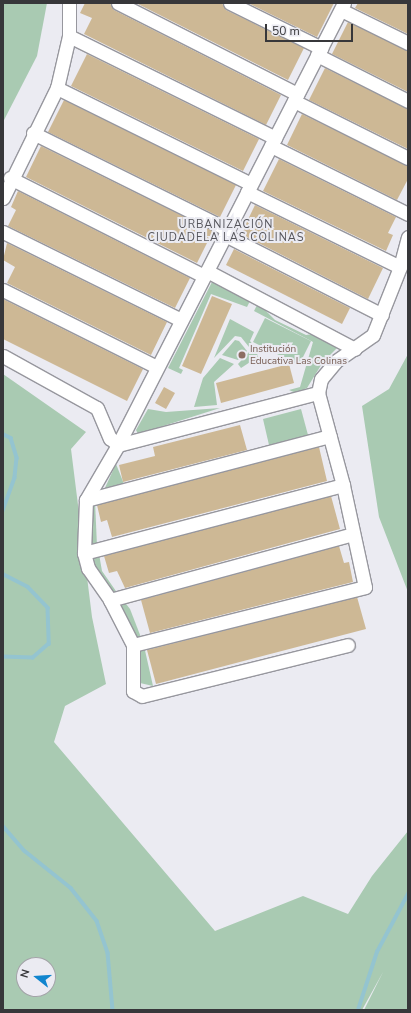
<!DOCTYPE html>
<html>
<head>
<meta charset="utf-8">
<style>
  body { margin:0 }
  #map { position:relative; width:411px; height:1013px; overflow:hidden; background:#ebebf2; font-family:"Nunito Sans",sans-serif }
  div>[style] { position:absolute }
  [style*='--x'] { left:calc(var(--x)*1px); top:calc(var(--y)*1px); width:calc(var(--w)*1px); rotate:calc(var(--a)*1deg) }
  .green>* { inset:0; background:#a9cab2 }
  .stream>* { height:3.5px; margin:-1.75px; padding:0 1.75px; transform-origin:1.75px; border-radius:1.75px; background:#94c4d0 }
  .building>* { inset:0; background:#cdb895 }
  .roads { filter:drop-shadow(1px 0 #97979e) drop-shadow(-1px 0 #97979e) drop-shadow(0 1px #97979e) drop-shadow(0 -1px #97979e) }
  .minor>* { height:13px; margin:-6.5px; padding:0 6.5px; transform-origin:6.5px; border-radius:6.5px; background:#fff }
  .dots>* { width:11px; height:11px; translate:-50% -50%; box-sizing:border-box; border:2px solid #ebebf2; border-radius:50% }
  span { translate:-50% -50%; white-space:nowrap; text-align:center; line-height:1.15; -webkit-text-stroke:4px #ebebf2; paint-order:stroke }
  .education-label { font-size:10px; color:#785e54 }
  .left { translate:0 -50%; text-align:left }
  .neighbourhood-label { font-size:11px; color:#54545a; letter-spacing:1px }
  .frame { position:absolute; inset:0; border:4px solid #37373a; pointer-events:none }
  .north { position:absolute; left:16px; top:957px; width:40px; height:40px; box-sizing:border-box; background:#ebebf2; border:1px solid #a3a3a8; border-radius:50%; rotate:287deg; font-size:11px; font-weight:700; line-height:16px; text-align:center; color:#37373a }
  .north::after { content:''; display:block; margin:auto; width:14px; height:18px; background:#1085ce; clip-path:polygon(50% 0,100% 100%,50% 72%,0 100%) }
  .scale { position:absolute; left:265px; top:24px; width:88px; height:18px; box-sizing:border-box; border:2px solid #37373a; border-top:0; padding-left:5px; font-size:12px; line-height:14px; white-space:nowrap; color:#37373a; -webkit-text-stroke:3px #ebebf2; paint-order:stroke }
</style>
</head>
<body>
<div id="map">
  <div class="green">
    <div style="clip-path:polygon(3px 3px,47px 3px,37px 56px,3px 122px)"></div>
    <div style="clip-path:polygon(213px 280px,251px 299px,247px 307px,211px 294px,179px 368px,183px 370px,181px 374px,168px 368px)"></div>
    <div style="clip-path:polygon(258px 303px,275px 320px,306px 335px,319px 333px,338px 347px,323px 362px,307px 388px,296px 393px,289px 390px,300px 387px,313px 342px,254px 311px)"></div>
    <div style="clip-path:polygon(265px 318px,311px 341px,299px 365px,253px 342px)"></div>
    <div style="clip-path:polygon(230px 319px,254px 332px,250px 341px,254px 346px,249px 347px,241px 337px,235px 336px,214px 358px)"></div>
    <div style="clip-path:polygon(235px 340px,239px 341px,247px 351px,238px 360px,222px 355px)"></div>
    <div style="clip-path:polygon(251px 350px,256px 350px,258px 357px,241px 368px,238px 364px)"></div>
    <div style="clip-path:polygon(408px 354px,408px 592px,379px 517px,362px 406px,389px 389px)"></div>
    <div style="clip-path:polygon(220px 358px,234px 364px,214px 382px,217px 405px,194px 407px,203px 378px)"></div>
    <div style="clip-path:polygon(evenodd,3px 374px,86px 432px,71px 449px,92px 617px,106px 684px,65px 706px,54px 742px,215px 931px,303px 896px,348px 914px,372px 876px,408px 831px,408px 1010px,364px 1010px,383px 972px,362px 1010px,3px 1010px,3px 374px,24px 965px,48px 965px,48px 989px,24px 989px,24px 965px)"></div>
    <div style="clip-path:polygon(220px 408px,138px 434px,136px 430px,148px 409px,166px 412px)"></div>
    <div style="clip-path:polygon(301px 409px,308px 435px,269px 445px,263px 419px)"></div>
    <div style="clip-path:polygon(116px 464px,124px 484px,104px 490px)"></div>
    <div style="clip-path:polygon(95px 501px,97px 546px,88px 545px,92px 504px)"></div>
    <div style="clip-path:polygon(99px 554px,102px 571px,118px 594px,114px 594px,91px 562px,91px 558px)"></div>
    <div style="clip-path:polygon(123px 600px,130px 609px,142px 640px,136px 640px,120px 607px,119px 602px)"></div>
    <div style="clip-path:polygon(144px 646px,153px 686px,140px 683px,139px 649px)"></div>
  </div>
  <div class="stream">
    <div style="--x:3;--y:434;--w:9;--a:27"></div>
    <div style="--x:11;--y:438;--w:21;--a:73"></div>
    <div style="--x:17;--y:458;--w:20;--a:96"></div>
    <div style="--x:15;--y:478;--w:35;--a:110"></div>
    <div style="--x:3;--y:574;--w:28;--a:27"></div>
    <div style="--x:28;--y:587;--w:29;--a:46"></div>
    <div style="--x:48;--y:608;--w:36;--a:88"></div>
    <div style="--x:49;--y:644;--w:21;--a:139"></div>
    <div style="--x:33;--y:658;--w:30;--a:-178"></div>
    <div style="--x:3;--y:826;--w:33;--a:49"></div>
    <div style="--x:25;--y:851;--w:59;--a:38.8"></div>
    <div style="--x:71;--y:888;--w:42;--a:51.8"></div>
    <div style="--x:97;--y:921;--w:34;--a:71"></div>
    <div style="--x:108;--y:953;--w:57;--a:85"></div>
    <div style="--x:358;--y:1010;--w:61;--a:-71.9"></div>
    <div style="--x:377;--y:952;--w:66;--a:-61.9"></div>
  </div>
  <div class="building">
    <div style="clip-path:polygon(85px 3px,110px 3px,114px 10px,281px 95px,266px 125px,84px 34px,92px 18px,80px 13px)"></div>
    <div style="clip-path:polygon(136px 3px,222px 3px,226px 10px,304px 48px,288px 80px)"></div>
    <div style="clip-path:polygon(248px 3px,334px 3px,317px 37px)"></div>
    <div style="clip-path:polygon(358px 3px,408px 3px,408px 34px,355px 8px)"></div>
    <div style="clip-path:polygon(348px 22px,408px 51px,408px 92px,332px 54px)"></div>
    <div style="clip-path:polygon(87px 54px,259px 139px,243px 171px,71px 86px)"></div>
    <div style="clip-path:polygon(325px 68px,408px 109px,408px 149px,309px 100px)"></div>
    <div style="clip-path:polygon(64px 100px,236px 185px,220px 217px,48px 132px)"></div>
    <div style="clip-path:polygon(302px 114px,408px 166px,408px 179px,397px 200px,287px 145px)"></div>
    <div style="clip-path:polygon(41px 146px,213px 231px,197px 263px,26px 177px)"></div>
    <div style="clip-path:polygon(279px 159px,396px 217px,388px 233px,393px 235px,386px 251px,263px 191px)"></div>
    <div style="clip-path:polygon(18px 191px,190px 278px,175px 308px,8px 226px,16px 210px,11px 207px)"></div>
    <div style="clip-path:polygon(255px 205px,383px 268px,368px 299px,241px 234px)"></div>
    <div style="clip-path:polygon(7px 243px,167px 322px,151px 355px,7px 283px,15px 267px,3px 260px)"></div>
    <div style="clip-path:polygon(234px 249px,350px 308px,342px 324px,226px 265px)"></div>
    <div style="clip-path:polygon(212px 296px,232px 304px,201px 374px,182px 366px)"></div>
    <div style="clip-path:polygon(3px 299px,143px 369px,127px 401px,3px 339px)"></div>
    <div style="clip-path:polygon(289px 364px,294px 383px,221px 403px,216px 383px)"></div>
    <div style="clip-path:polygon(164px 387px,175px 393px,166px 409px,155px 403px)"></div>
    <div style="clip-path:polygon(240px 425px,247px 450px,123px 482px,119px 465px,155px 456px,153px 447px)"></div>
    <div style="clip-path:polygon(319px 447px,327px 481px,112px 537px,107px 520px,101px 522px,97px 505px)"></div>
    <div style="clip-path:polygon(331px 496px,340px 529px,125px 588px,117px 571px,109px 573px,104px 556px)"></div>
    <div style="clip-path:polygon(339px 546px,344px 563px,349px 562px,353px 582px,150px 633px,141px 600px)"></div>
    <div style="clip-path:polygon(357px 597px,366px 629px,156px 684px,147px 650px)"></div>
  </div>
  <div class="roads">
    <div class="minor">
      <div style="--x:118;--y:3;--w:201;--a:26.9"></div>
      <div style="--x:230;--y:3;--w:102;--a:26.3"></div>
      <div style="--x:344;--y:3;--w:496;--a:117.1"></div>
      <div style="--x:118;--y:445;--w:64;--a:120.2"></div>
      <div style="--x:86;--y:500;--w:53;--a:92.2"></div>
      <div style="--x:84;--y:553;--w:16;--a:75"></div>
      <div style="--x:88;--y:568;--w:39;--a:55"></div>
      <div style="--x:110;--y:600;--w:51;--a:62.9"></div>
      <div style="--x:133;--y:645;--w:46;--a:90"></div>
      <div style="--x:133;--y:691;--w:10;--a:29"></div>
      <div style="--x:142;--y:696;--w:212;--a:-13.9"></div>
      <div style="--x:341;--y:10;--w:75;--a:26.2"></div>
      <div style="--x:69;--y:36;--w:230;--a:26.3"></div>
      <div style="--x:317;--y:55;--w:102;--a:26.8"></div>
      <div style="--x:57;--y:88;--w:216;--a:26.3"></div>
      <div style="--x:294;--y:101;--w:127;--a:26.6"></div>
      <div style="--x:33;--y:133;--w:218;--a:26.4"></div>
      <div style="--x:271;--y:146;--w:153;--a:26.4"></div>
      <div style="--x:10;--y:178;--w:217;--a:26.8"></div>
      <div style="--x:247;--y:192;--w:170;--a:26.1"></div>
      <div style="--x:3;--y:198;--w:123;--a:-63.9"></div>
      <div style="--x:57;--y:88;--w:53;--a:-77"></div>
      <div style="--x:69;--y:36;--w:33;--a:-90"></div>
      <div style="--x:3;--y:232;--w:199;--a:26.3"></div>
      <div style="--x:225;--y:235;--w:176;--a:27"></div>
      <div style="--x:207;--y:271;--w:167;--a:27.8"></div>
      <div style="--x:3;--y:290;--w:172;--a:26.6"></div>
      <div style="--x:3;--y:356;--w:107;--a:29"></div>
      <div style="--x:97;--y:408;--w:33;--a:67"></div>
      <div style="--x:110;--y:438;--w:11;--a:41"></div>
      <div style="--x:118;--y:445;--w:207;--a:-14.6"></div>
      <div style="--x:86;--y:500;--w:252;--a:-14.7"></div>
      <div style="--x:84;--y:553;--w:268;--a:-14.7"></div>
      <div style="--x:110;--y:600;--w:252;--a:-15.2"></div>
      <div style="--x:133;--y:645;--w:239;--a:-14"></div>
      <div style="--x:365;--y:587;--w:104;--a:-102.2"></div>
      <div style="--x:343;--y:485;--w:95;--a:-105.2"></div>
      <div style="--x:318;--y:393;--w:14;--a:-78"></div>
      <div style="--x:321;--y:379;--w:23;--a:-50"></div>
      <div style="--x:336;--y:361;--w:45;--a:-35.1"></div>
      <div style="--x:373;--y:335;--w:73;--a:-68.3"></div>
      <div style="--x:400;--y:267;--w:31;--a:-75"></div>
    </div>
  </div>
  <div class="dots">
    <div style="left:242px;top:355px;background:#8d6e63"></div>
  </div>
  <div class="education-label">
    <span class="left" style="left:250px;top:355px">Institución<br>Educativa Las Colinas</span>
  </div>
  <div class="neighbourhood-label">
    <span style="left:226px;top:232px">URBANIZACIÓN<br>CIUDADELA LAS COLINAS</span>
  </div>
  <div class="frame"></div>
  <div class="north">N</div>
  <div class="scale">50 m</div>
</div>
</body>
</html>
